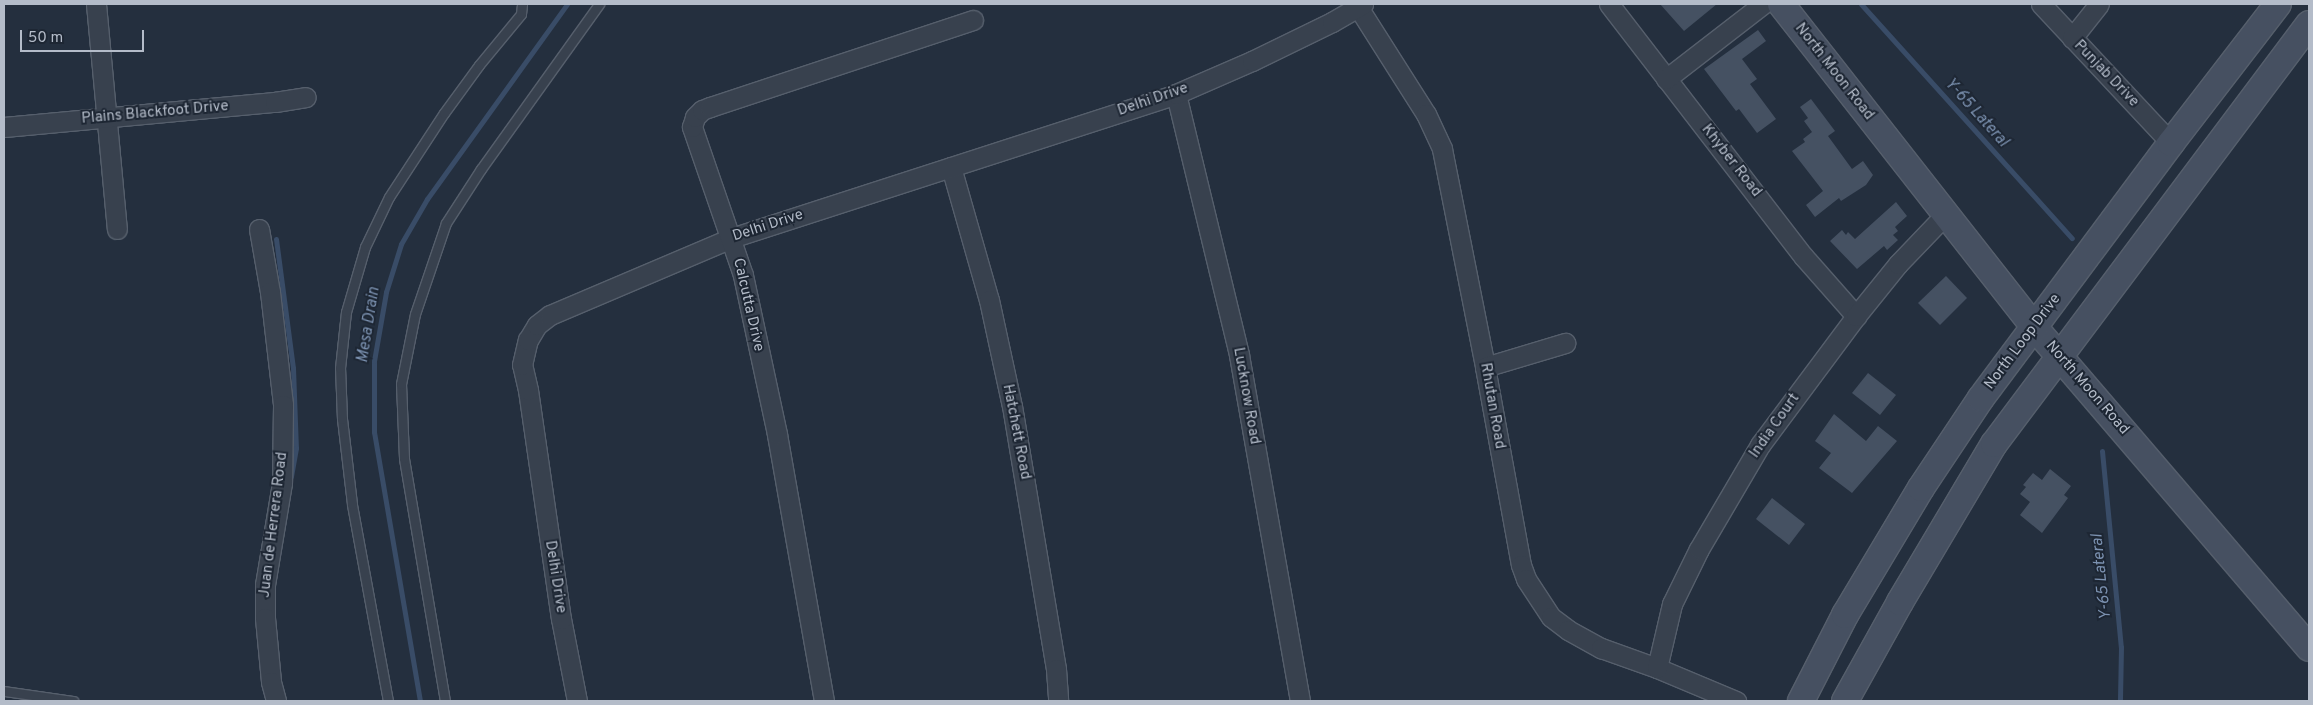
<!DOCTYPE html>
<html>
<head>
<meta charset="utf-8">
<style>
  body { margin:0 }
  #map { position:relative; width:2313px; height:705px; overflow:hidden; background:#242f3e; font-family:Overpass,sans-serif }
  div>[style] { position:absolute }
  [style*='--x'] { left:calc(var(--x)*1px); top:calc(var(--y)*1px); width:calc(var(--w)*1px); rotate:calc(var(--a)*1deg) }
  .stream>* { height:5px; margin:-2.5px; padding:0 2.5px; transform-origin:2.5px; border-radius:2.5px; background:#394c67 }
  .building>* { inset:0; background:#455162 }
  .roads { filter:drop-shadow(1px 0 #565f6c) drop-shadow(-1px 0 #565f6c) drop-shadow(0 1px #565f6c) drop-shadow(0 -1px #565f6c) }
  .lane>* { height:9px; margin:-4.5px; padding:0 4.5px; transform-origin:4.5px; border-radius:4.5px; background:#38414e }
  .street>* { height:19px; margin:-9.5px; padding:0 9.5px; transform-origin:9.5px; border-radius:9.5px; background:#38414e }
  .secondary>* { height:26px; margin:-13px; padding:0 13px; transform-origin:13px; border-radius:13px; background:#465061 }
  span { translate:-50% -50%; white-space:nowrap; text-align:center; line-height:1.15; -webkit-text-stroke:4px #1d2633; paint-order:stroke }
  .street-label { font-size:15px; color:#b4bcc9 }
  .water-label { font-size:16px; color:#7c92b1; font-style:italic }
  .frame { position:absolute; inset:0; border:5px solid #b4bcc9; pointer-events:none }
  .scale { position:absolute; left:20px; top:30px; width:124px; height:22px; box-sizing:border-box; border:2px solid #b4bcc9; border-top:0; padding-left:6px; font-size:15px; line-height:18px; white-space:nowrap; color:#b4bcc9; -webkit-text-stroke:4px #1d2633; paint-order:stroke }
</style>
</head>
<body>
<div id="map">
  <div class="stream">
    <div style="--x:1861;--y:4;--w:315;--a:48"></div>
    <div style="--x:276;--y:239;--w:130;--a:82.5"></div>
    <div style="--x:293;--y:368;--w:80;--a:87.9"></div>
    <div style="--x:296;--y:448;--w:29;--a:100"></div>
    <div style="--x:2102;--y:451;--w:197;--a:84.5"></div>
    <div style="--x:2121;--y:647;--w:54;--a:91.1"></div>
    <div style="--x:420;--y:701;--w:273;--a:-99.7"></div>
    <div style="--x:374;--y:432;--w:71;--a:-90"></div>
    <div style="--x:374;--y:361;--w:70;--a:-80.1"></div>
    <div style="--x:386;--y:292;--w:50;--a:-72.6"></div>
    <div style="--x:401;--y:244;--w:52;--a:-60"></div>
    <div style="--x:427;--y:199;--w:240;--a:-54.3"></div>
  </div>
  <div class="building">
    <div style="clip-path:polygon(1660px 4px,1717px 4px,1684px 31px)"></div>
    <div style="clip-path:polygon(1758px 30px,1766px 41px,1742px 59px,1757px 79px,1750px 84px,1776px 119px,1757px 133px,1739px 109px,1736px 111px,1704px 69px)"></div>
    <div style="clip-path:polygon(1811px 99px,1835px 131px,1828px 136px,1852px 169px,1863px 161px,1873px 175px,1866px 185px,1841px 201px,1839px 198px,1815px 217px,1806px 205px,1823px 191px,1792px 151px,1805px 142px,1803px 139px,1812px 132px,1804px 121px,1808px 118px,1800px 107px)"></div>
    <div style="clip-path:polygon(1896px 202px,1907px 216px,1895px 227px,1898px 231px,1893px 235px,1898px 240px,1887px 250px,1884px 246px,1857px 269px,1830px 241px,1842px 230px,1846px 235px,1848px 232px,1855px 239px)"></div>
    <div style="clip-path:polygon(1946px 276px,1967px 298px,1940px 325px,1918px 303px)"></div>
    <div style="clip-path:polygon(1868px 373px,1896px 395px,1880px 415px,1852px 393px)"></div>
    <div style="clip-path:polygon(1834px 414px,1866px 441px,1878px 426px,1897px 441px,1852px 493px,1819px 468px,1831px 453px,1815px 441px)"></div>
    <div style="clip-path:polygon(2050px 469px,2071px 486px,2064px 495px,2068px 498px,2042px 533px,2020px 515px,2030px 502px,2020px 494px,2026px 487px,2023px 485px,2033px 473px,2042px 480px)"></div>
    <div style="clip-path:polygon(1772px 498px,1805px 524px,1789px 545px,1756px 519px)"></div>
  </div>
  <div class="roads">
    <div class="lane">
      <div style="--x:4;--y:691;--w:70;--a:8.2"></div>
      <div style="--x:388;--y:701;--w:200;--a:-100.4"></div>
      <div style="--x:352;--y:504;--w:86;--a:-96.7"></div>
      <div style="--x:342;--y:419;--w:51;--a:-92.2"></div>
      <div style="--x:340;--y:368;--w:56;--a:-83.9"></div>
      <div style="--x:346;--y:312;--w:68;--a:-73.7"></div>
      <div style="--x:365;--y:247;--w:55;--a:-64.4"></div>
      <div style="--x:389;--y:197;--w:100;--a:-56.8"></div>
      <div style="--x:444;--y:113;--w:59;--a:-53.9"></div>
      <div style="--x:479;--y:65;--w:66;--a:-50.5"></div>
      <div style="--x:521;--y:14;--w:10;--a:-84"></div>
      <div style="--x:445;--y:701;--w:246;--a:-99.6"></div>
      <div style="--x:404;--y:458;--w:74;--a:-92.3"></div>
      <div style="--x:401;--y:384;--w:71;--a:-78.7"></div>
      <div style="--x:415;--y:314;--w:96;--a:-71.2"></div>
      <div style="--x:446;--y:223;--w:64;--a:-57.1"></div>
      <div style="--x:481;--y:169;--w:203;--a:-54.4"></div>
    </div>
    <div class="street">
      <div style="--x:96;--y:4;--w:226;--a:84.7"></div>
      <div style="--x:1609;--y:4;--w:319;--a:52.4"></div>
      <div style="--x:1804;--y:257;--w:79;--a:48.6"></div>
      <div style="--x:2041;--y:4;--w:190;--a:46.9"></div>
      <div style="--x:1358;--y:7;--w:127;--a:57.6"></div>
      <div style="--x:1426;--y:114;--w:38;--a:65"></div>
      <div style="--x:1442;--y:149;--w:222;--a:78.8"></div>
      <div style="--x:1485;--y:367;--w:201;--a:79.7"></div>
      <div style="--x:1521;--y:565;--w:15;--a:70"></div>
      <div style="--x:1526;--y:579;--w:45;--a:56.7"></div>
      <div style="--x:1551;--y:617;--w:21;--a:37"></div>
      <div style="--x:1568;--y:630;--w:38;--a:29"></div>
      <div style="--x:1601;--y:648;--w:59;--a:19.7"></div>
      <div style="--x:1657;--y:668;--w:86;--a:22.7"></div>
      <div style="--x:2072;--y:38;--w:43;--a:-51.5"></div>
      <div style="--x:1666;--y:79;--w:123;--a:-37.7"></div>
      <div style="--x:1176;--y:94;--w:268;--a:76.4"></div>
      <div style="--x:1239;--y:355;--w:351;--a:80"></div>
      <div style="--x:4;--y:127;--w:272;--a:-5.3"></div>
      <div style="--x:275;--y:102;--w:31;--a:-9"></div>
      <div style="--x:951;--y:167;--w:138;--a:74.1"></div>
      <div style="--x:989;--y:300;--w:108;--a:77.8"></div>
      <div style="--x:1012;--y:406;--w:267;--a:80.5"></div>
      <div style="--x:1056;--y:669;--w:32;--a:86"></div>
      <div style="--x:259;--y:229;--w:64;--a:80.1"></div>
      <div style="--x:270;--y:292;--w:114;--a:83.4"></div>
      <div style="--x:283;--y:405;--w:78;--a:90.7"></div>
      <div style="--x:282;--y:483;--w:103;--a:99.5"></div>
      <div style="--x:265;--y:585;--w:33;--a:90"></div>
      <div style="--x:265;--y:618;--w:64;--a:84.6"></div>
      <div style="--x:271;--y:682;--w:20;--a:75"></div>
      <div style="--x:1485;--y:367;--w:84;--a:-16.7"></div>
      <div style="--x:1657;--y:668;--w:66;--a:-76.8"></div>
      <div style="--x:1672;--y:604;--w:61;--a:-63.9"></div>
      <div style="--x:1699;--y:549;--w:121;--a:-59.6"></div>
      <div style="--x:1760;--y:445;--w:161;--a:-53.3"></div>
      <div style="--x:1856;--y:316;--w:67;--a:-51.1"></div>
      <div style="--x:1898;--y:264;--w:68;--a:-46.2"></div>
      <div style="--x:577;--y:701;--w:84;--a:-101"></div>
      <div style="--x:561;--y:619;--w:231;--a:-98.2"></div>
      <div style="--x:528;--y:390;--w:26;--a:-103"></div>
      <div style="--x:522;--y:365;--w:26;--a:-77"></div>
      <div style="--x:528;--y:340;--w:17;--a:-59"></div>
      <div style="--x:537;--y:325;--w:16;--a:-38"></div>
      <div style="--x:550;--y:315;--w:197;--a:-23"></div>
      <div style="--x:731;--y:238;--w:468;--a:-17.9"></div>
      <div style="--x:1176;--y:94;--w:83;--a:-23.5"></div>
      <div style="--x:1252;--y:61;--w:89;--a:-26"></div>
      <div style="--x:1332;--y:22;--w:36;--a:-30"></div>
      <div style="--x:824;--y:701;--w:271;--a:-100"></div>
      <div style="--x:777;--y:434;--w:163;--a:-102.1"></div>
      <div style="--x:743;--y:275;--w:157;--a:-109"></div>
      <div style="--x:692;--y:127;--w:10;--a:-73"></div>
      <div style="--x:695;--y:117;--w:10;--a:-45"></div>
      <div style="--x:702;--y:110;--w:9;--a:-21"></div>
      <div style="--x:710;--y:107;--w:277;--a:-18.3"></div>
    </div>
    <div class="secondary">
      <div style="--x:1781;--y:4;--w:412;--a:51.9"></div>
      <div style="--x:2035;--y:328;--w:421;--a:49.4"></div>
      <div style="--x:1801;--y:701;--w:97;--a:-62.9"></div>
      <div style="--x:1845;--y:615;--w:148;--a:-59.1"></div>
      <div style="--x:1921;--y:488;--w:108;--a:-56.3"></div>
      <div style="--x:1981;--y:398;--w:318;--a:-53.3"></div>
      <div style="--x:2171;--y:143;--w:175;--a:-52.4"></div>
      <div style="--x:1845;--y:701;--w:113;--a:-60.9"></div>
      <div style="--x:1900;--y:602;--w:184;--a:-59.3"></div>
      <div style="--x:1994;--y:444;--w:525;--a:-53.13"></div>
    </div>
  </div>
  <div class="street-label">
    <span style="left:1834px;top:72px;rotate:52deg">North Moon Road</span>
    <span style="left:2106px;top:74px;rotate:46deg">Punjab Drive</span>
    <span style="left:1153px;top:100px;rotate:-19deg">Delhi Drive</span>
    <span style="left:155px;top:113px;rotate:-5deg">Plains Blackfoot Drive</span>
    <span style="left:1731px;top:161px;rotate:52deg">Khyber Road</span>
    <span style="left:768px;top:226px;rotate:-18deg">Delhi Drive</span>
    <span style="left:748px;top:305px;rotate:77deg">Calcutta Drive</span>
    <span style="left:2023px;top:342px;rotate:-53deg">North Loop Drive</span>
    <span style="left:2087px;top:388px;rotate:49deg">North Moon Road</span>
    <span style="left:1246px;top:396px;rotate:80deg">Lucknow Road</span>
    <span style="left:1492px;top:406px;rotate:80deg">Rhutan Road</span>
    <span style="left:1775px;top:426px;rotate:-55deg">India Court</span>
    <span style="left:1016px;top:432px;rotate:79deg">Hatchett Road</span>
    <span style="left:274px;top:525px;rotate:-83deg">Juan de Herrera Road</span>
    <span style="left:555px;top:577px;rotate:81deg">Delhi Drive</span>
  </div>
  <div class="water-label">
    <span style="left:1976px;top:113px;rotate:48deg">Y-65 Lateral</span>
    <span style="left:369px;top:325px;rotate:-81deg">Mesa Drain</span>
    <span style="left:2102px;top:577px;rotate:-96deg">Y-65 Lateral</span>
  </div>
  <div class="frame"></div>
  <div class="scale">50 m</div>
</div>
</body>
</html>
